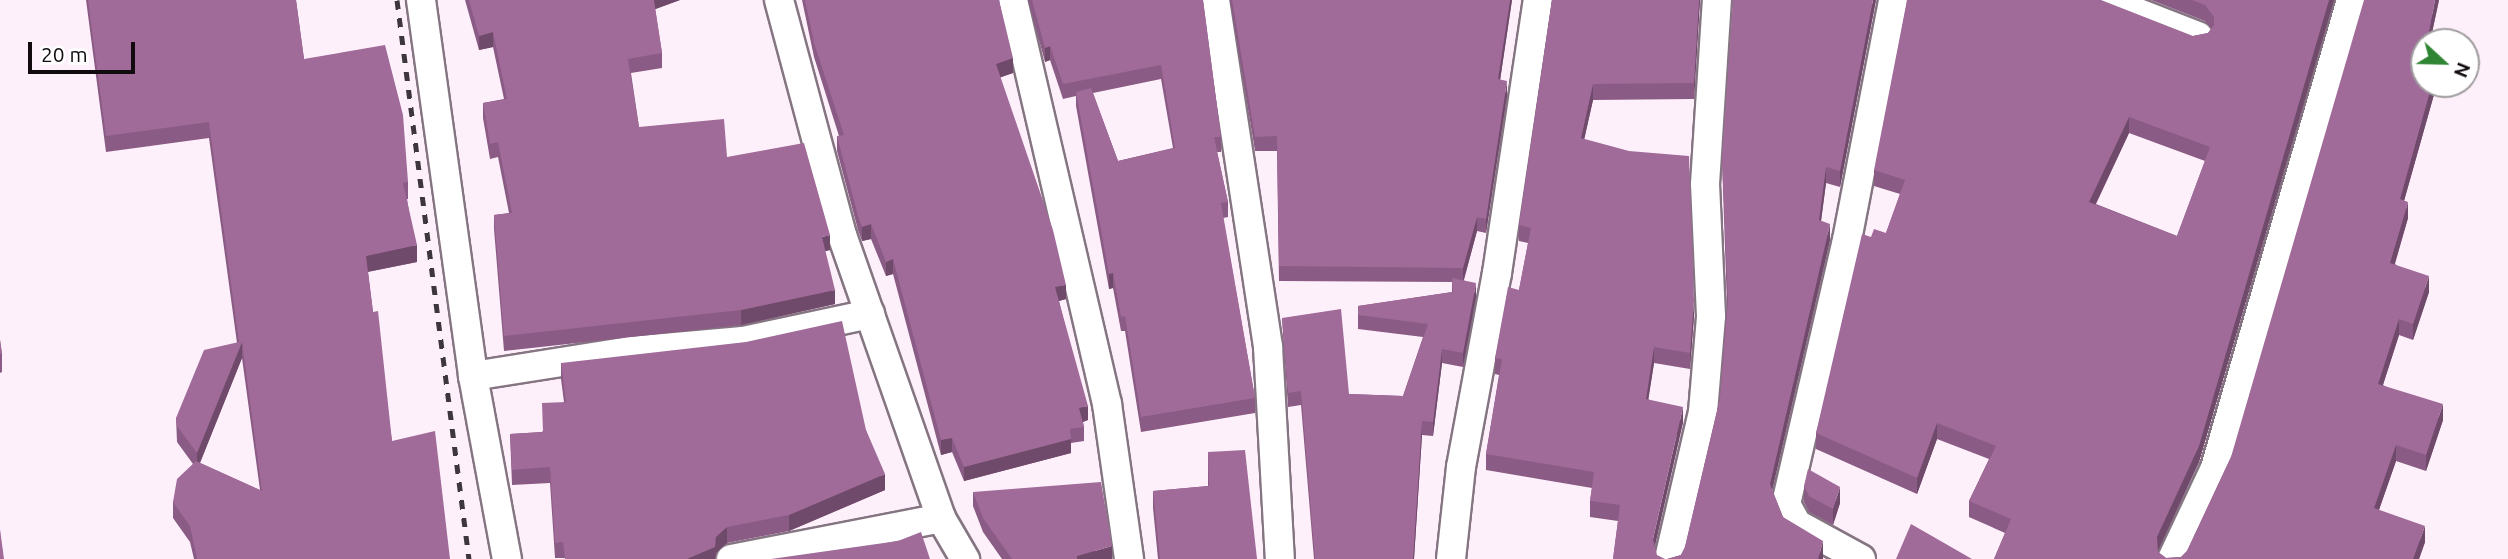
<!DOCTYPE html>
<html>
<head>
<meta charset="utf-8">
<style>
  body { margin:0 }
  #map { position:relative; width:2508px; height:559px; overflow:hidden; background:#fef0fb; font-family:Ubuntu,sans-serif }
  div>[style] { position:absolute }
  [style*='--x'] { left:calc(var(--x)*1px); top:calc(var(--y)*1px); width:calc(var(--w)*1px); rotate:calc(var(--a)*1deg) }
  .roads { filter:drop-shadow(2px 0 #857582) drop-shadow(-2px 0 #857582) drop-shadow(0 2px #857582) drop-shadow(0 -2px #857582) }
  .street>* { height:28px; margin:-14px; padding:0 14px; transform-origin:14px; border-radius:14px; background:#fff }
  .rail>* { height:5px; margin-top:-2.5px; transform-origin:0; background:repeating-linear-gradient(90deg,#3d363c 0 9px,transparent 0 18px) }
  .wall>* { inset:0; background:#8a5b84 }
  .shaded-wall>* { inset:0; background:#704a6b }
  .building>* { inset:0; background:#a06a99 }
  span { translate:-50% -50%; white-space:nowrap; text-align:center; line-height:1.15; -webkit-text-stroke:5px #fff; paint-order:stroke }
  .north { position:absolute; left:2410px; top:28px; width:70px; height:70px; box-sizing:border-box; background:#fff; border:2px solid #a09d9f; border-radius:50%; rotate:112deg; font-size:19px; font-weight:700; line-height:28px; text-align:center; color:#110b10 }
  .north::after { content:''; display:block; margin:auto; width:24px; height:32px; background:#2f8533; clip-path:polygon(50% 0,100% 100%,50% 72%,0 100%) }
  .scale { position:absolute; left:28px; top:42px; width:107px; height:32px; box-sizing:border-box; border:4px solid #110b10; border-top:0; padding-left:9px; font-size:21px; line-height:24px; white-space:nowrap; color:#110b10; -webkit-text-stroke:5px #fff; paint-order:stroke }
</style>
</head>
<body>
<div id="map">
  <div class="roads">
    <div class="street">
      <div style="--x:421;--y:0;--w:380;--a:82.1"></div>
      <div style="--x:473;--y:376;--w:186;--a:79.5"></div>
      <div style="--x:779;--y:0;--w:243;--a:75"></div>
      <div style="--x:842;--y:235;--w:300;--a:70.7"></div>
      <div style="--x:941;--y:518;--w:48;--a:59.7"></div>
      <div style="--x:1013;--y:0;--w:415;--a:76.9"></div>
      <div style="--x:1107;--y:404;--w:157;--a:81.9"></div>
      <div style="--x:1215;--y:0;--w:351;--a:81.3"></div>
      <div style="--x:1268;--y:347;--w:212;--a:86.8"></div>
      <div style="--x:2105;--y:0;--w:100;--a:21.2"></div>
      <div style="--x:473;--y:376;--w:159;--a:-9"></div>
      <div style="--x:630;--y:351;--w:113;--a:-5.1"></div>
      <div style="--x:743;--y:341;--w:130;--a:-12"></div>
      <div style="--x:731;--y:559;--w:214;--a:-11"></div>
      <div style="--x:1451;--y:559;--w:93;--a:-83.8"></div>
      <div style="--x:1461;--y:467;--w:197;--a:-79.5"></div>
      <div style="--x:1497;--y:273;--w:276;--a:-81.5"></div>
      <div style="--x:1669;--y:559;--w:151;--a:-77"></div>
      <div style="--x:1703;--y:412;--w:96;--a:-85.2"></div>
      <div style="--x:1711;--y:316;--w:132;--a:-92.6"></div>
      <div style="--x:1705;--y:184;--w:184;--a:-86.3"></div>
      <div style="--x:1861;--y:559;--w:73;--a:-151.3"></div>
      <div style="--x:1797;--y:524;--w:23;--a:-119"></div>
      <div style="--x:1786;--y:504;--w:271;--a:-77"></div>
      <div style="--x:1847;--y:240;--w:244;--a:-79.1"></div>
      <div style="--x:2172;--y:559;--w:101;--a:-64.7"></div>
      <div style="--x:2215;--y:468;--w:487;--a:-73.8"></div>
    </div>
  </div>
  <div class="rail">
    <div style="--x:397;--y:0;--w:564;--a:82.66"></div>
  </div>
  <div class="wall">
    <div style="clip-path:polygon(evenodd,86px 0,296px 0,304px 59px,408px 182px,408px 199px,407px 199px,417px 262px,368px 272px,373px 312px,392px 441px,450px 559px,194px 559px,190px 542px,173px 518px,173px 502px,193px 464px,177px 442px,176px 418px,237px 343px,209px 138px,106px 152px,86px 0,242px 358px,260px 490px,200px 463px,242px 358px)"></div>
    <div style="clip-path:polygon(465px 0,680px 0,655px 9px,662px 53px,662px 68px,631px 73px,639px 127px,727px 157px,830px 250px,825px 251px,835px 304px,741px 325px,504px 351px,494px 229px,494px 215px,509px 213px,498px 157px,490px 159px,483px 118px,483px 103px,504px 99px,493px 47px,479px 50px)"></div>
    <div style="clip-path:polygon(802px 0,999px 0,1013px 73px,1000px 77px,1066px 299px,1059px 301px,1088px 420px,1083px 422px,1084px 427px,1084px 441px,1071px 443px,1071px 453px,964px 481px,952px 452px,941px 455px,893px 274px,886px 276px,871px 239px,862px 241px,858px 230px,837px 151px,837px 136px,839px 136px,814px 57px)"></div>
    <div style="clip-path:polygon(evenodd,1028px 0,1203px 0,1221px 137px,1221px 152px,1217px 152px,1228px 202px,1228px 217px,1223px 218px,1255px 398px,1255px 413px,1141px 432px,1125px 331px,1121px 331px,1113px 288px,1109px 289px,1076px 106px,1076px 96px,1063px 99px,1050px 60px,1045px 62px,1028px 0,1161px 79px,1173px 148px,1118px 161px,1093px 93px,1161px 79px)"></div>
    <div style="clip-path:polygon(1230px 0,1512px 0,1500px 80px,1507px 96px,1486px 233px,1477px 231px,1464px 280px,1476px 297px,1463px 367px,1442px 363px,1433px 436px,1422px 435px,1414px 559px,1314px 559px,1301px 405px,1288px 407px,1282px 318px,1349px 394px,1403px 396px,1423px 337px,1358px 329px,1358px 306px,1452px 292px,1452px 282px,1279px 281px,1277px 151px,1255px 151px)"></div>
    <div style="clip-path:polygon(1552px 0,1700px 0,1694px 99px,1593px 100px,1584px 139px,1694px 316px,1690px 369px,1654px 363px,1648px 399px,1683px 423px,1613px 559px,1618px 521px,1590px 517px,1590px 501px,1592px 488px,1486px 470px,1486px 454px,1499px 375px,1495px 374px,1495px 358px,1519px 290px,1528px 243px,1519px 241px,1519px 225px)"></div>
    <div style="clip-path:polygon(1876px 0,1840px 187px,1826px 183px,1821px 221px,1830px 240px,1772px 490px,1783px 517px,1823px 557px,1823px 559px,1667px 559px,1681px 555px,1685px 547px,1720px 398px,1727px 305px,1722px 160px)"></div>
    <div style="clip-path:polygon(evenodd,2151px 0,2334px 0,2199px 462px,2158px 550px,2158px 552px,2166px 558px,2181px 557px,2187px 551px,2231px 457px,2439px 0,2430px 42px,2424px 42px,2424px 84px,2435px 84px,2435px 91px,2404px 201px,2408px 218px,2395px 264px,2429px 292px,2413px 340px,2399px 335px,2383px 385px,2443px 420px,2426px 471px,2396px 461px,2379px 510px,2425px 542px,2419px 559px,1994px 559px,2005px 533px,1969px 517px,1969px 501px,1989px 459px,1937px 439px,1917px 494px,1816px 449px,1816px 433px,1871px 237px,1886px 233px,1900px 194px,1874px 186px,1874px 170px,2193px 36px,2208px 33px,2211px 29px,2205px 21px,2151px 0,2129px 133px,2205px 161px,2177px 236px,2096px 204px,2129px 133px)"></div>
    <div style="clip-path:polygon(0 340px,2px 354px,2px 372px,0 373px)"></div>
    <div style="clip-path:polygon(561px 363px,866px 430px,885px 490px,789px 531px,727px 543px,716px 553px,715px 559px,555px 558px,550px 483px,512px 485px,510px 434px,542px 432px,564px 402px,561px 379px)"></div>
    <div style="clip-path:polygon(1208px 452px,1257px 559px,1158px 559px,1153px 508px,1153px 491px,1208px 486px)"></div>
    <div style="clip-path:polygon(1804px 486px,1840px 503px,1833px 525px,1809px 512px,1804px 502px)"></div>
    <div style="clip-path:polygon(973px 492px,1112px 559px,1002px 559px,983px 532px,973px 506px)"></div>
  </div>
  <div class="shaded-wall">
    <div style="clip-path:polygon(653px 0,680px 0,653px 10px)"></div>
    <div style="clip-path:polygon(1510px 0,1512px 0,1498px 94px,1498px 79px)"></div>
    <div style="clip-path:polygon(1699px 0,1700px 0,1694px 99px,1694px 83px)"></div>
    <div style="clip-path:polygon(1873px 0,1876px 0,1840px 187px,1840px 171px)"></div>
    <div style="clip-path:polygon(2329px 0,2334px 0,2199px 462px,2157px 553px,2157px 537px)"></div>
    <div style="clip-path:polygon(2435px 0,2439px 0,2430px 42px,2427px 42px)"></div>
    <div style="clip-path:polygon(493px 32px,493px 47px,479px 50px,479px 36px)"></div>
    <div style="clip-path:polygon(1050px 46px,1050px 60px,1045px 62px,1045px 48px)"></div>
    <div style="clip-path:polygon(1013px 58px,1013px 73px,996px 79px,996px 64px)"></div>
    <div style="clip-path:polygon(1507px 81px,1507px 96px,1486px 233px,1486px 219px)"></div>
    <div style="clip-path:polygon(1593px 84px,1593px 100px,1581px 154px,1581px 138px)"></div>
    <div style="clip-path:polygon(2432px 84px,2435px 84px,2435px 91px,2400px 215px,2400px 199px)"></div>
    <div style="clip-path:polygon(2129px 117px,2129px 133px,2089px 218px,2089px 202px)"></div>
    <div style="clip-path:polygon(1826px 167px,1826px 183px,1819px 236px,1819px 220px)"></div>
    <div style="clip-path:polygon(2408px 202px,2408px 218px,2390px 279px,2390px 263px)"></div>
    <div style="clip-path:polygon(1477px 217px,1477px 231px,1463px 282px,1463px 268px)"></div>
    <div style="clip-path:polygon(871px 224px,871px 239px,862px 241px,862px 227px)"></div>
    <div style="clip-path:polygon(1830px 224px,1830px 240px,1770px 500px,1770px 484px)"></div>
    <div style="clip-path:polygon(830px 235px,830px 250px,822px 252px,822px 237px)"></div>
    <div style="clip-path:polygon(417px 245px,417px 262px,366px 272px,366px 256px)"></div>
    <div style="clip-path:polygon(893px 259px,893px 274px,886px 276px,886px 262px)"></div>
    <div style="clip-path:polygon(1113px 273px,1113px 288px,1109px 289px,1109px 274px)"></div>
    <div style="clip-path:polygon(2429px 276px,2429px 292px,2413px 340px,2413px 324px)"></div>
    <div style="clip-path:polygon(1476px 283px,1476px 297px,1463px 367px,1463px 353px)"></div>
    <div style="clip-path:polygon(1066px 285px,1066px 299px,1055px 302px,1055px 287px)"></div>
    <div style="clip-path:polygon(835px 290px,835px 304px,741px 325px,741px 310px)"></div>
    <div style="clip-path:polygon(1694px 300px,1694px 316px,1690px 369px,1690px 353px)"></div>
    <div style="clip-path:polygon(2399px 319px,2399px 335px,2378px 400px,2378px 384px)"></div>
    <div style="clip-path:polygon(242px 342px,242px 358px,197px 470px,197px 453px)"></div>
    <div style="clip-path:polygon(1654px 347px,1654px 363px,1646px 415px,1646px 399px)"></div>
    <div style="clip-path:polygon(1442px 349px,1442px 363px,1433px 436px,1433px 422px)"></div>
    <div style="clip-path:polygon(2443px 404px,2443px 420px,2426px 471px,2426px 455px)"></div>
    <div style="clip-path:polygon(1088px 406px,1088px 420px,1079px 423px,1079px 408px)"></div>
    <div style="clip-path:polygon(1683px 407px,1683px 423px,1653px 555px,1653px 539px)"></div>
    <div style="clip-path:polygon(1422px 421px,1422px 435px,1414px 559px,1413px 559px)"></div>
    <div style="clip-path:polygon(1937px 423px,1937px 439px,1917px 494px,1917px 478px)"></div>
    <div style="clip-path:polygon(952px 438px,952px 452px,941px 455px,941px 440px)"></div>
    <div style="clip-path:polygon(1071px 439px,1071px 453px,964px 481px,964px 467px)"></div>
    <div style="clip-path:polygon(2396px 445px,2396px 461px,2374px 524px,2374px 508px)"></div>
    <div style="clip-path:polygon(885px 474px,885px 490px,789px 531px,789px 515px)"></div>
    <div style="clip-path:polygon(1840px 487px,1840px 503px,1833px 525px,1833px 509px)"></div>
    <div style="clip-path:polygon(2425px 526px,2425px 542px,2419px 559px,2413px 559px)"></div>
    <div style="clip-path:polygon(727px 527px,727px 543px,716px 553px,715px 559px,687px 559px)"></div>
    <div style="clip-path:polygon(1823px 541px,1823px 559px,1818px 559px)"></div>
    <div style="clip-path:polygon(1112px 546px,1112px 559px,1077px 559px,1077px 556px)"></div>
  </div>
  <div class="building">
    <div style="clip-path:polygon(88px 0,296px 0,304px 59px,385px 45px,403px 115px,408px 182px,403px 183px,417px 245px,366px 256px,373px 312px,378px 311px,392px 441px,435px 431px,450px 559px,197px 559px,190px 526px,173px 502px,177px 479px,196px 461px,262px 491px,242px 342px,197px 453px,177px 426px,176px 418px,204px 350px,239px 342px,209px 122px,106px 136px)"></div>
    <div style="clip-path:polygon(469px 0,654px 0,662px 53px,628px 59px,639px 127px,724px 119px,727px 157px,804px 143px,830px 235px,822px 237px,835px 290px,741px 310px,504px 336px,494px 215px,512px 213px,498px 142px,490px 144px,483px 103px,507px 99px,493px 32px,479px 36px)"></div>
    <div style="clip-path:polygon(805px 0,999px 0,1013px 58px,996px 64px,1053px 230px,1066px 285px,1055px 287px,1088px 406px,1079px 408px,1084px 427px,1070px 429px,1071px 439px,964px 467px,952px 438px,941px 440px,893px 259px,886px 262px,871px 224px,862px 227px,858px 216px,837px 136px,844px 135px,814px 43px)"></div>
    <div style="clip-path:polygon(1032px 0,1203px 0,1221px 137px,1214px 137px,1228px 202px,1221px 203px,1255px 398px,1141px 417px,1125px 316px,1121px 317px,1113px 273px,1109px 274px,1076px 92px,1091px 88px,1118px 161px,1175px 148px,1161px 65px,1063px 84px,1050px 46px,1045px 48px)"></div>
    <div style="clip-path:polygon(1232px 0,1510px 0,1498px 79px,1507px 81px,1486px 219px,1477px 217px,1463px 268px,1279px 266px,1277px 136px,1255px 137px)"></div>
    <div style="clip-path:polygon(1552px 0,1699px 0,1694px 83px,1593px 84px,1581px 138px,1629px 151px,1689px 156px,1694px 300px,1690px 353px,1654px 347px,1646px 399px,1683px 407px,1653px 539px,1657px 555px,1665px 559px,1613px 559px,1620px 505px,1590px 501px,1594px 472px,1486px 454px,1502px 359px,1495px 358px,1508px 287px,1519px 290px,1531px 228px,1519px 225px)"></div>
    <div style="clip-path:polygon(1733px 0,1873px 0,1840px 171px,1826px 167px,1819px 220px,1830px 224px,1770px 484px,1783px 517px,1823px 541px,1818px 559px,1667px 559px,1681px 555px,1685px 547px,1720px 398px,1728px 299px,1722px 160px)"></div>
    <div style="clip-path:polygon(evenodd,1907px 0,2101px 0,2193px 36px,2208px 33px,2214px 25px,2214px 17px,2205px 5px,2192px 0,2329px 0,2199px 446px,2157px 537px,2158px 552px,2166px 558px,2181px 557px,2187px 551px,2231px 457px,2364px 0,2435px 0,2427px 42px,2424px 42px,2424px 58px,2421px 72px,2424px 72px,2424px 84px,2432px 84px,2400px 199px,2408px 202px,2390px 263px,2429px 276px,2413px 324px,2399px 319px,2378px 384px,2443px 404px,2426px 455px,2396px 445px,2374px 508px,2425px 526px,2413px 559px,1994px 559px,2011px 519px,1969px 501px,1996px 446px,1937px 423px,1917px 478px,1816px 433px,1862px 234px,1871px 237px,1874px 229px,1886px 233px,1905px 180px,1874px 170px,1907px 0,2129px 117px,2210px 147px,2177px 236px,2089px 202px,2129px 117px)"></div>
    <div style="clip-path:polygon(1452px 278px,1476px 283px,1463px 353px,1442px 349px,1433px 422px,1422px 421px,1413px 559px,1315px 559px,1301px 391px,1288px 393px,1282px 318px,1341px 309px,1349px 394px,1403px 396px,1428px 324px,1358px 315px,1358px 306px,1453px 292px)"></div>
    <div style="clip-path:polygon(842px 321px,866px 430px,885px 474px,789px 515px,727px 527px,716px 537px,715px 547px,687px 559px,565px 559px,563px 542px,555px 543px,550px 467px,512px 470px,510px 434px,543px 432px,542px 403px,566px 402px,561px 363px,746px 342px)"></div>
    <div style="clip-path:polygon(0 340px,2px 354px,0 354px)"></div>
    <div style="clip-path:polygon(1245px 450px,1257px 559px,1160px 559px,1153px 491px,1209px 486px,1208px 452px)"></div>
    <div style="clip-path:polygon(1808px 469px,1840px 487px,1833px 509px,1809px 496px,1804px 486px)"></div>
    <div style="clip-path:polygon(1101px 482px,1112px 546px,1077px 556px,1077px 559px,1012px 559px,983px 518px,973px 492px)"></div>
    <div style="clip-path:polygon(1911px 524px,1972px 559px,1896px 559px)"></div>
    <div style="clip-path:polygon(0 529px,4px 559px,0 559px)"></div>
    <div style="clip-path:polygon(921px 532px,930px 559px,771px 559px,898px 541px)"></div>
  </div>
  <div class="north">N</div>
  <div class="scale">20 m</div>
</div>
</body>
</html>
